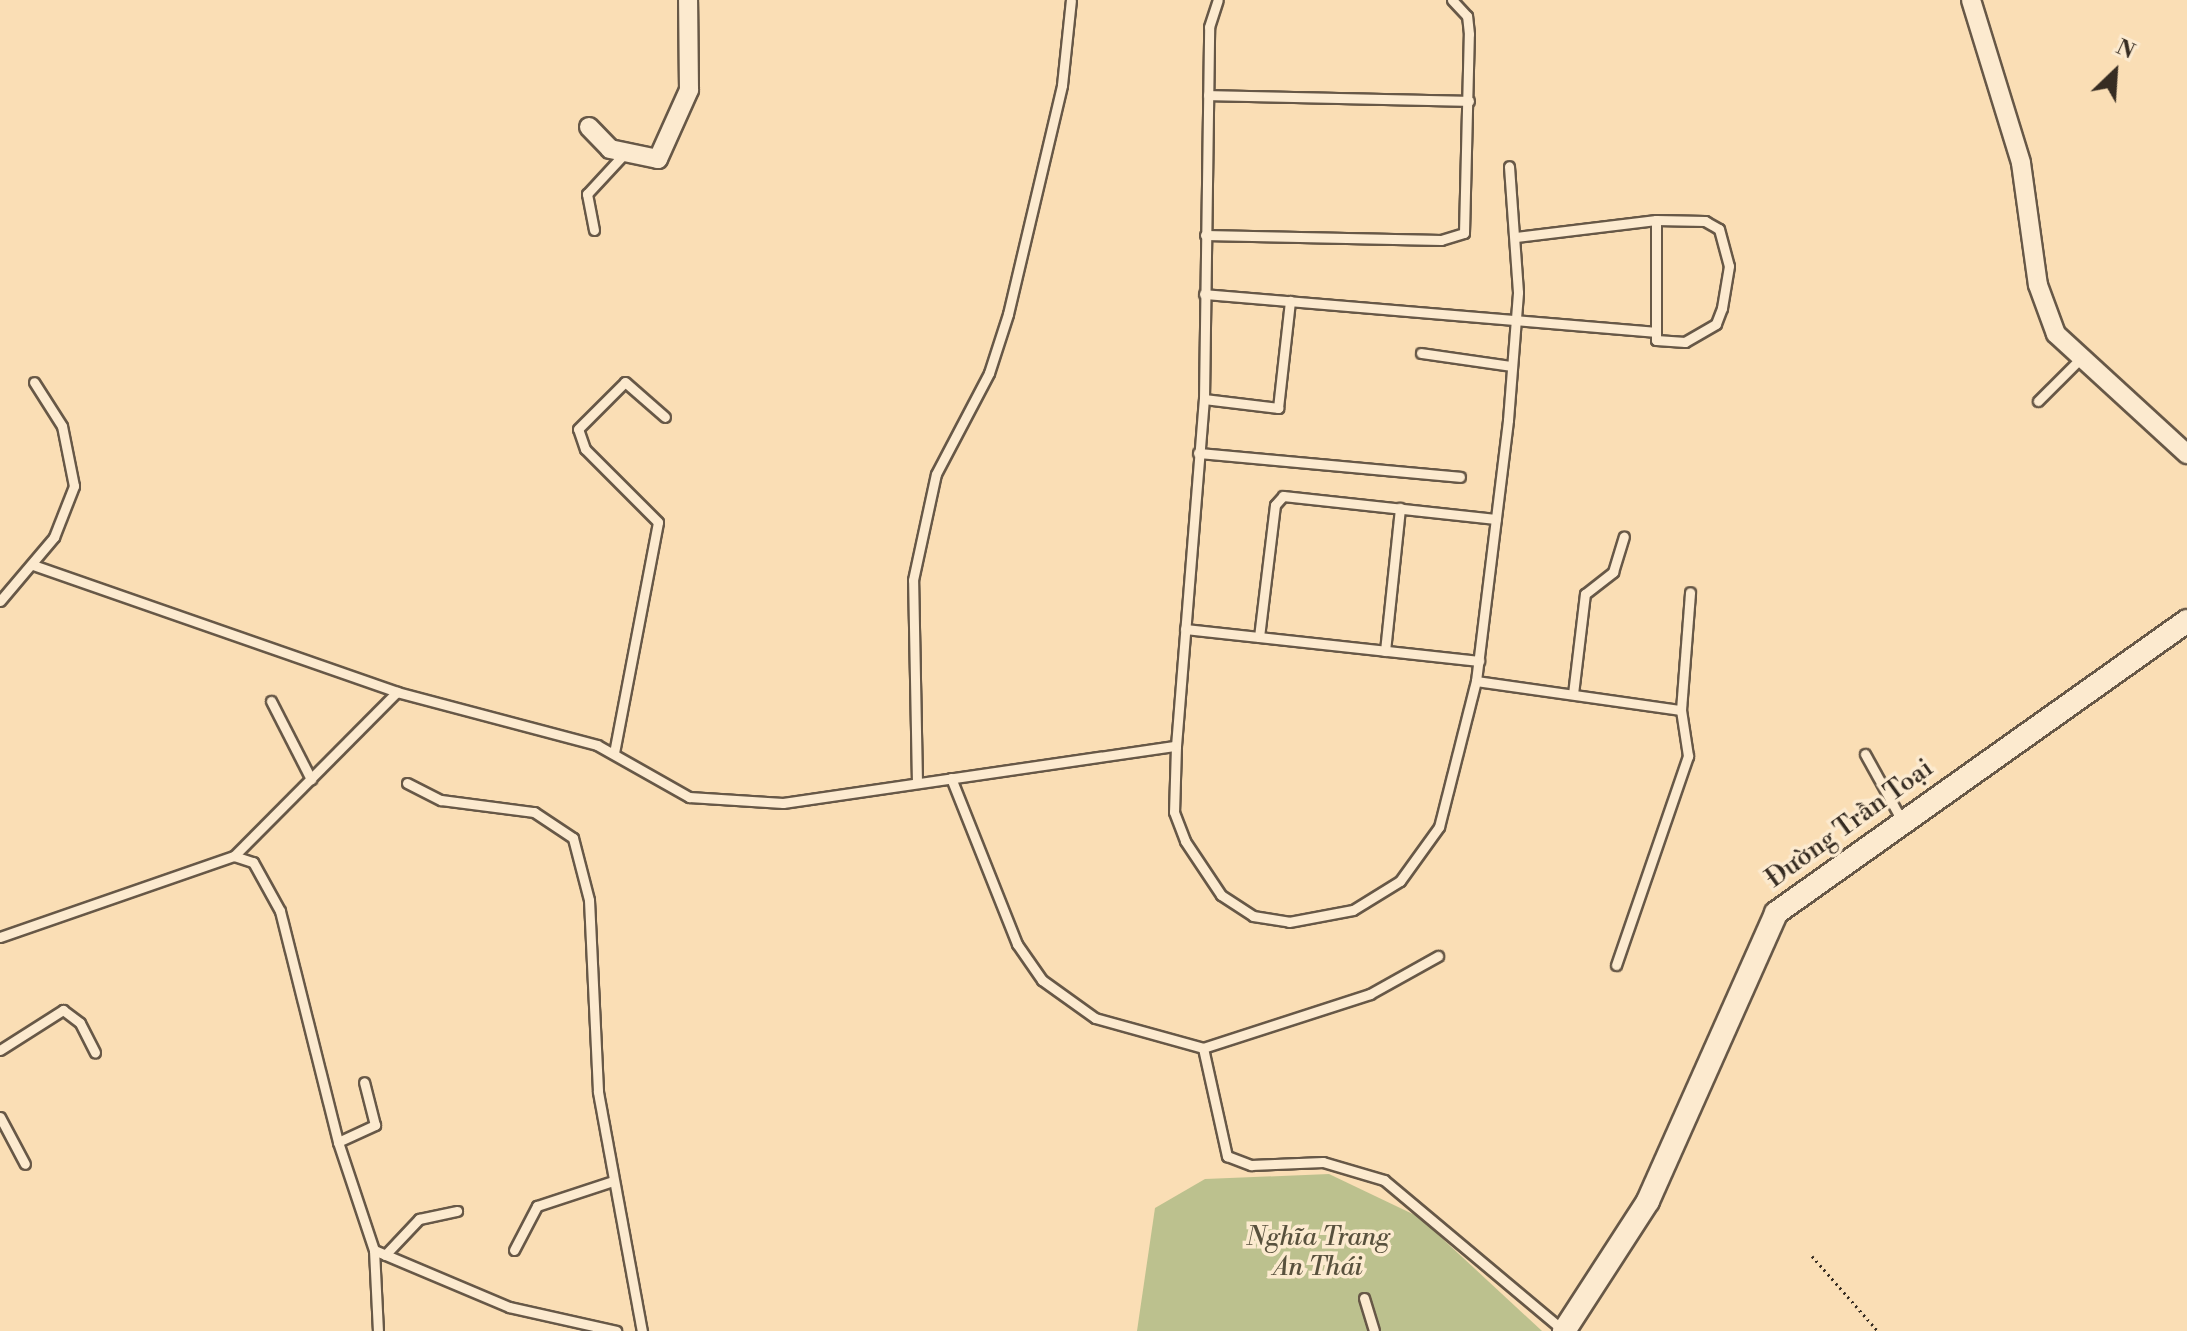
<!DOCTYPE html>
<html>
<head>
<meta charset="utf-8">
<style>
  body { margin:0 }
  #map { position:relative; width:2187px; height:1331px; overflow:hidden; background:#fadeb5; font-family:"Libre Bodoni",serif }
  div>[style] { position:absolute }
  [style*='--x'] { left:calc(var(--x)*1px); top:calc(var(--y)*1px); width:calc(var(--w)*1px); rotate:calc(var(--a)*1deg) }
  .green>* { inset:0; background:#bcc18e }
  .path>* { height:3px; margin-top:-1.5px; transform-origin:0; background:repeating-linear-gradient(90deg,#362c22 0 2px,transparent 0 6px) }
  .roads { filter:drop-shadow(2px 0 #675847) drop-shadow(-2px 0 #675847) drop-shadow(0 2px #675847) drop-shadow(0 -2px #675847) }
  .service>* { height:9px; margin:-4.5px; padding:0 4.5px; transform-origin:4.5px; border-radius:4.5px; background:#fceacf }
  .minor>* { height:18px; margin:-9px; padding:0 9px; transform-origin:9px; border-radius:9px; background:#fceacf }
  .tertiary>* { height:22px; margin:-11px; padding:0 11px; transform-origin:11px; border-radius:11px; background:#fceacf }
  span { translate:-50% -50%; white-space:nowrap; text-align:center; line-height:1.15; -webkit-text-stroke:7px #fceacf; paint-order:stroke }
  .street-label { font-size:26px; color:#362c22 }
  .park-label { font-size:26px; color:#58513d; font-style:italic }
  .north { position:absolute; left:2075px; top:32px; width:80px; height:80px; -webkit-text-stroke:6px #fceacf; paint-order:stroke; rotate:25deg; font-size:22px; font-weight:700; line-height:32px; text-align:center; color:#362c22 }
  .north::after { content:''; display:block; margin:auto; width:28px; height:36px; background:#362c22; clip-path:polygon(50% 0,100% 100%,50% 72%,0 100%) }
</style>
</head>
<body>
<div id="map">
  <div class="green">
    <div style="clip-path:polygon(1329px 1174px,1419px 1217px,1542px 1331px,1137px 1331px,1155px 1208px,1205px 1179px)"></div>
  </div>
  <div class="path">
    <div style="--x:1812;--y:1256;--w:100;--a:48.7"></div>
  </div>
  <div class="roads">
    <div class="service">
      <div style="--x:1208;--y:95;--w:261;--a:1.3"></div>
      <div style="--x:594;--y:230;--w:37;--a:-101"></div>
      <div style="--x:587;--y:194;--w:54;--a:-47.2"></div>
      <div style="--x:1205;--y:235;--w:236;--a:1.2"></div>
      <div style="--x:1441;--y:240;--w:24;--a:-17"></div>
      <div style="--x:1464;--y:233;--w:199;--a:-88.6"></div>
      <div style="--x:1469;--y:34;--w:18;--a:-96"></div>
      <div style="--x:1467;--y:16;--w:22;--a:-133"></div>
      <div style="--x:1516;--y:237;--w:141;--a:-6.9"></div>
      <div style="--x:1656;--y:220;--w:49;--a:1.2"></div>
      <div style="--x:1705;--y:221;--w:16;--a:30"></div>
      <div style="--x:1719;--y:229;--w:38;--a:75"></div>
      <div style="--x:1729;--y:266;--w:43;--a:99.5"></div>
      <div style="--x:1722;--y:308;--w:17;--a:111"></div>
      <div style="--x:1716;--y:324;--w:36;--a:150"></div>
      <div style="--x:1685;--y:342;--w:29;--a:-176"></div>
      <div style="--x:1656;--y:340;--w:120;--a:-90"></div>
      <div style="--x:1204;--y:294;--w:453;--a:4.8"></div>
      <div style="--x:1421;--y:353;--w:91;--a:8.2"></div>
      <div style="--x:1204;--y:399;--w:75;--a:6.9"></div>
      <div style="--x:1278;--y:408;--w:108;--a:-83.6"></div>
      <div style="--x:2038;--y:401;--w:59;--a:-45"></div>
      <div style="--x:1198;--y:453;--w:263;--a:5.2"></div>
      <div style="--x:33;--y:565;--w:386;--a:19.2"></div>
      <div style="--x:397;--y:692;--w:207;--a:14.8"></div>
      <div style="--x:597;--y:745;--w:106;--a:29.5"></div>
      <div style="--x:689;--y:797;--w:94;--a:3.7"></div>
      <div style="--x:783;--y:803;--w:397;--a:-8.3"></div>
      <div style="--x:1176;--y:746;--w:348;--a:-85.4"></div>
      <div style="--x:1204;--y:399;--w:372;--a:-89.2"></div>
      <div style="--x:1209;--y:27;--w:28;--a:-72"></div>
      <div style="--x:0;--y:601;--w:84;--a:-49.8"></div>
      <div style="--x:54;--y:537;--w:55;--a:-68.6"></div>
      <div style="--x:74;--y:486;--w:61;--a:-101.3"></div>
      <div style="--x:62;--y:426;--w:52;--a:-122.5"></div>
      <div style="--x:1185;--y:629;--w:296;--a:6.2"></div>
      <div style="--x:1259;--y:637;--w:133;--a:-83.1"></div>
      <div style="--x:1275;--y:505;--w:12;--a:-48"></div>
      <div style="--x:1283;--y:496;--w:214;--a:6.2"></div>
      <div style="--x:1385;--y:651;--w:144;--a:-84"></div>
      <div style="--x:1476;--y:681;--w:207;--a:8.1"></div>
      <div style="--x:1681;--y:710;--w:47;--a:81.3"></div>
      <div style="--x:1688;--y:756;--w:221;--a:109"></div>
      <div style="--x:1573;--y:694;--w:101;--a:-83.2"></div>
      <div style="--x:1585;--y:594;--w:36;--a:-38"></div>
      <div style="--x:1613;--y:572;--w:37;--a:-73"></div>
      <div style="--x:271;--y:701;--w:88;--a:62.9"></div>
      <div style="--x:1681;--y:710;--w:118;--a:-85.6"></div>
      <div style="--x:1176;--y:746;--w:66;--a:91.7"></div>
      <div style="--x:1174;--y:812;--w:31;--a:69"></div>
      <div style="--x:1185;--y:841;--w:65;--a:56.3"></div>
      <div style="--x:1221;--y:895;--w:38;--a:33"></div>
      <div style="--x:1253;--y:916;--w:36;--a:9"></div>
      <div style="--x:1289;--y:922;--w:65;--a:-10.6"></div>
      <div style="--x:1353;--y:910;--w:55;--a:-31.7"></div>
      <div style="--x:1400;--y:881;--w:67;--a:-54.2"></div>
      <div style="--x:1439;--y:827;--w:151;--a:-75.8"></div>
      <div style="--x:1476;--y:681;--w:263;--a:-83"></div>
      <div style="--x:1508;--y:420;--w:128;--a:-85.5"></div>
      <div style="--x:1518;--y:292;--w:126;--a:-94.1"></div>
      <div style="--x:614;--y:753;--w:235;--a:-79.2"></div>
      <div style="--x:658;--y:522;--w:103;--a:-135"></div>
      <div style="--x:585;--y:449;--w:21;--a:-109"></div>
      <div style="--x:578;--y:429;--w:66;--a:-45"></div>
      <div style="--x:625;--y:382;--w:53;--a:41.2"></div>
      <div style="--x:1865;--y:754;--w:74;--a:61"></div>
      <div style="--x:951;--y:778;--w:179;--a:68.3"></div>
      <div style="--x:1017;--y:944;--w:44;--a:55.2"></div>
      <div style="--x:1042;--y:980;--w:65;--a:35.6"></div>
      <div style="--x:1095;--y:1018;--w:112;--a:15.5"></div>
      <div style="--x:1203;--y:1048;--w:111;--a:77.5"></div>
      <div style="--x:1227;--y:1156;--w:26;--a:21"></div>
      <div style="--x:1251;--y:1165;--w:72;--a:-2.4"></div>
      <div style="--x:1323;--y:1162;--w:64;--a:16.4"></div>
      <div style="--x:1384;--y:1180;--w:235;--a:40"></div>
      <div style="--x:407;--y:783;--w:38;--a:27"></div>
      <div style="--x:441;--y:800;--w:94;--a:7.4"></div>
      <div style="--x:534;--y:812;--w:47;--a:33.7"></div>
      <div style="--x:573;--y:838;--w:64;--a:75.5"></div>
      <div style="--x:589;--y:900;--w:192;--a:87.3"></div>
      <div style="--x:598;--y:1092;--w:243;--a:79.6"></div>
      <div style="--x:917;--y:783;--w:203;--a:-91.1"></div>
      <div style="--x:913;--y:580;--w:108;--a:-77.8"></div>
      <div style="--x:936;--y:474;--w:114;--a:-62.3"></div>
      <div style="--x:989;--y:373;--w:62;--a:-72.1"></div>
      <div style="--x:1008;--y:314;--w:235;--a:-76.7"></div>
      <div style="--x:1062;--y:85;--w:85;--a:-84"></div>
      <div style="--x:234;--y:856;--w:20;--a:18"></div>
      <div style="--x:253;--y:862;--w:56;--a:61.1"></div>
      <div style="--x:280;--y:911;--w:238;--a:75.9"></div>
      <div style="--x:338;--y:1142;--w:114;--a:71.6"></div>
      <div style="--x:374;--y:1250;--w:81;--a:87.2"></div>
      <div style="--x:0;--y:937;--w:248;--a:-19.1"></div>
      <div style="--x:234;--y:856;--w:231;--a:-45.2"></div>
      <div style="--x:1203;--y:1048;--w:176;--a:-17.9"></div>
      <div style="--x:1370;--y:994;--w:78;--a:-29.2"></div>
      <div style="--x:0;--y:1050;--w:75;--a:-32.4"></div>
      <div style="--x:63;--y:1010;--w:21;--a:37"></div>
      <div style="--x:80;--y:1023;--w:33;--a:63"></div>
      <div style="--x:0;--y:1117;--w:53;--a:62"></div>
      <div style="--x:338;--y:1142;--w:41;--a:-24.7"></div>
      <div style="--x:375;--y:1125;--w:44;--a:-104.3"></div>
      <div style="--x:374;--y:1250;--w:147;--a:22.9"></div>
      <div style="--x:509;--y:1307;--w:110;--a:12.6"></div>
      <div style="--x:514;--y:1250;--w:50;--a:-62.4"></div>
      <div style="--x:537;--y:1206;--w:80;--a:-18.2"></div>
      <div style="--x:385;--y:1255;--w:50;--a:-46.6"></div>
      <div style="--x:419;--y:1219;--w:39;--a:-12"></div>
      <div style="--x:1364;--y:1298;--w:34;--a:73"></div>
    </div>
    <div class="minor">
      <div style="--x:1971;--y:0;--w:170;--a:72.9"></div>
      <div style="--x:2021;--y:163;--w:123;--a:82.1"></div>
      <div style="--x:2038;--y:285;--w:52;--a:69.8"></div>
      <div style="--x:2056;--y:334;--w:178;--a:42.5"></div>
      <div style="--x:589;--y:127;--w:30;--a:46"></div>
      <div style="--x:610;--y:149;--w:49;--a:11.8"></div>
      <div style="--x:658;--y:159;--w:76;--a:-65.8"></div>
      <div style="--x:689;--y:90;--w:90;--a:-90.6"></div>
    </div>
    <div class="tertiary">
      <div style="--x:1564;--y:1331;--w:155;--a:-57.1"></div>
      <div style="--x:1648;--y:1201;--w:315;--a:-66"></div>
      <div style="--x:1776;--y:913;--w:504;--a:-35.39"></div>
    </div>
  </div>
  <div class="street-label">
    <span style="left:1850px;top:824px;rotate:-36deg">Đường Trần Toại</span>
  </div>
  <div class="park-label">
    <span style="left:1318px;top:1253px">Nghĩa Trang<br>An Thái</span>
  </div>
  <div class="north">N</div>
</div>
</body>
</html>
